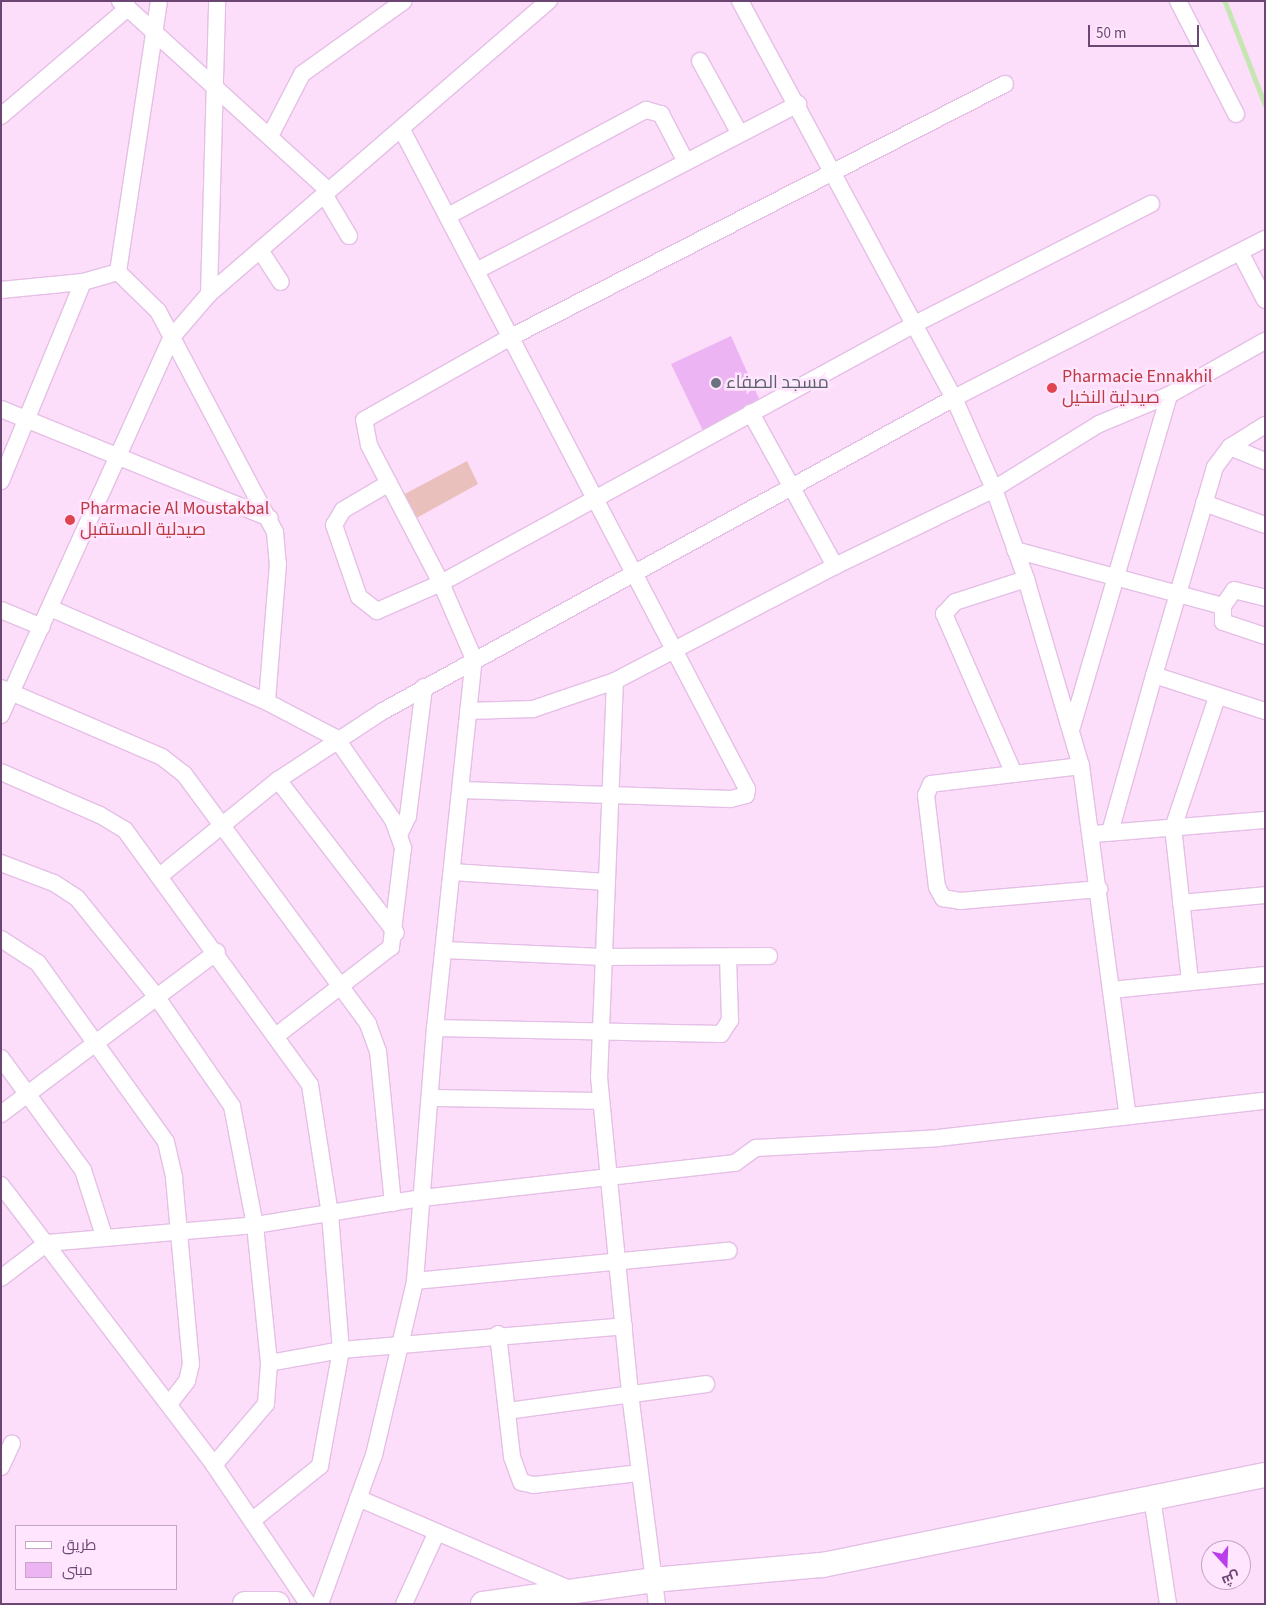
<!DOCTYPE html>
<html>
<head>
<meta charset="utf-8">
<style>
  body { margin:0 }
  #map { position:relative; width:1266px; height:1605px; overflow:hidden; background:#fddefa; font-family:"Source Sans 3",Cairo,sans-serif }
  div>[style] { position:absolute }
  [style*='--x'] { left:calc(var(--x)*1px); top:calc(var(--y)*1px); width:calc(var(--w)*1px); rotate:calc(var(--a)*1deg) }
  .green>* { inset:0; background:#eac0bd }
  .stream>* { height:4.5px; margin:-2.25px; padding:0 2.25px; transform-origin:2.25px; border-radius:2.25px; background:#c5e6b2 }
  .building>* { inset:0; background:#ecb4f3 }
  .roads { filter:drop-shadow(1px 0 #e4bfe6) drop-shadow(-1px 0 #e4bfe6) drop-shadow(0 1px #e4bfe6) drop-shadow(0 -1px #e4bfe6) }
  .street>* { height:16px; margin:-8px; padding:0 8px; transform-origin:8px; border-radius:8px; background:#fff }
  .secondary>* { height:24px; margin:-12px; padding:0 12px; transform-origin:12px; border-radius:12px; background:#fff }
  .dots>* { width:14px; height:14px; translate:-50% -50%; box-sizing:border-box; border:2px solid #ffe5fd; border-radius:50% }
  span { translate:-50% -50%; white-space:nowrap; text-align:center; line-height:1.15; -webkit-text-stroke:5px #ffe5fd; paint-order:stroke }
  .health-label { font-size:18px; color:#be3a42 }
  .left { translate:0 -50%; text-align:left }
  .worship-label { font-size:18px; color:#5b616d }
  .frame { position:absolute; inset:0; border:2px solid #6c4673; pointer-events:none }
  .legend { position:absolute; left:15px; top:1525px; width:162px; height:65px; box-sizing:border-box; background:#ffe5fd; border:1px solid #c4a5c6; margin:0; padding:6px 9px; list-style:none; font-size:15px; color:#6c4673 }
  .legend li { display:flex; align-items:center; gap:10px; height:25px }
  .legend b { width:25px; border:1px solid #c4a5c6 }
  .north { position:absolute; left:1201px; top:1540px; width:50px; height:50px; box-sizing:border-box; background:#ffe5fd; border:1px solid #c4a5c6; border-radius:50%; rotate:160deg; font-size:14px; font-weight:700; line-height:20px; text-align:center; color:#6c4673 }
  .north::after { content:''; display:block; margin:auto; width:18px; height:22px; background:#ba3dec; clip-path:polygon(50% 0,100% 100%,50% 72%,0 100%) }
  .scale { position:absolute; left:1088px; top:25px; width:111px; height:22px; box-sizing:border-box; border:2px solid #6c4673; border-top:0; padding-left:6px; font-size:15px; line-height:18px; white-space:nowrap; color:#6c4673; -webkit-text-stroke:4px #ffe5fd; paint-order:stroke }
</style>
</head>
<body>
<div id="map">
  <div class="green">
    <div style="clip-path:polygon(467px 461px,478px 484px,411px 521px,399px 497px)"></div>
  </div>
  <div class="stream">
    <div style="--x:1225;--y:1;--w:110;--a:68.8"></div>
  </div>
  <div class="building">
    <div style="clip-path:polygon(731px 336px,761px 403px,705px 435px,671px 364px)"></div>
  </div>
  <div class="roads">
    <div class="street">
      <div style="--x:120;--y:1;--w:281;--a:42.3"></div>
      <div style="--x:740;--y:1;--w:451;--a:61.7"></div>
      <div style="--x:954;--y:398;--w:99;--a:66.3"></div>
      <div style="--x:994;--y:489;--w:96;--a:70.4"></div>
      <div style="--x:1026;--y:579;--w:195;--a:73.6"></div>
      <div style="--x:1081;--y:766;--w:353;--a:82.4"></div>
      <div style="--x:1178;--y:1;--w:127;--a:62.8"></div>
      <div style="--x:700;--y:61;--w:83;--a:61.3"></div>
      <div style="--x:1;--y:116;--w:167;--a:-40.4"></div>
      <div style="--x:402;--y:130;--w:744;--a:62.37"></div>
      <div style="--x:747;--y:789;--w:6;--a:99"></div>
      <div style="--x:746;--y:795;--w:16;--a:165"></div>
      <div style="--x:731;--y:799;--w:270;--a:-178.1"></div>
      <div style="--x:270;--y:136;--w:70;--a:-62.7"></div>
      <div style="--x:302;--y:74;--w:125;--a:-35.6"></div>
      <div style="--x:324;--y:194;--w:49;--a:59.2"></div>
      <div style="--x:448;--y:216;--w:225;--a:-28.2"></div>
      <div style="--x:646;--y:110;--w:16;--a:15"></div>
      <div style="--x:661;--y:114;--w:54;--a:62.5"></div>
      <div style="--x:260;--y:250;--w:38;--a:57"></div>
      <div style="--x:1240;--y:252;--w:54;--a:62.5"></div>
      <div style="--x:476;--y:271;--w:363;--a:-27.4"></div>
      <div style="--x:118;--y:272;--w:274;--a:-81.4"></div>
      <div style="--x:1;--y:290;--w:82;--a:-5.6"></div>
      <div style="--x:83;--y:282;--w:36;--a:-16"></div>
      <div style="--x:118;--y:272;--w:56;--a:44.3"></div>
      <div style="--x:158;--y:311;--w:250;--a:62.1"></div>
      <div style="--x:275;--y:532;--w:32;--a:85"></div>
      <div style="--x:278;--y:564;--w:138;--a:94.6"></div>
      <div style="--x:209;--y:294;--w:293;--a:-88.4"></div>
      <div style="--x:1;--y:409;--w:290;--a:22.1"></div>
      <div style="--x:1265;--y:425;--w:41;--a:147.8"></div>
      <div style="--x:1230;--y:447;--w:25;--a:127"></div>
      <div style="--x:1215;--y:467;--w:217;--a:106.3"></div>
      <div style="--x:1154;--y:675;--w:117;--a:18"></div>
      <div style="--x:1230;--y:447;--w:38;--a:22"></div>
      <div style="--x:1;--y:481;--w:215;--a:-67.6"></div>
      <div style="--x:389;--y:483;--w:53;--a:149.6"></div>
      <div style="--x:343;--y:510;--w:17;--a:121"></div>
      <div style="--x:334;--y:525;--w:76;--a:70.9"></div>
      <div style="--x:359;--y:597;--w:23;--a:38"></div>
      <div style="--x:377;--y:611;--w:70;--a:-23.6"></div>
      <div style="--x:441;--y:583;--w:540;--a:-28.65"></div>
      <div style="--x:915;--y:324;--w:265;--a:-27"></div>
      <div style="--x:1204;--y:503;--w:65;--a:19.8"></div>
      <div style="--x:1015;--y:550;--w:215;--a:15.1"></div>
      <div style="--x:1223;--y:606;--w:19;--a:-55"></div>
      <div style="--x:1234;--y:590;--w:32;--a:14"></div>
      <div style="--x:835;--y:566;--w:177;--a:-25.8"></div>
      <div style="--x:994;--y:489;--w:123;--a:-31.8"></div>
      <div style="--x:1099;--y:424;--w:76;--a:-22.5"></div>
      <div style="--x:1169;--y:395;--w:110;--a:-29.4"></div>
      <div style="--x:1223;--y:606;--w:16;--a:90"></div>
      <div style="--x:1223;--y:622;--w:44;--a:18.4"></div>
      <div style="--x:50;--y:608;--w:236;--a:23.4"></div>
      <div style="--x:267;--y:702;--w:78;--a:27.6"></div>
      <div style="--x:336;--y:738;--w:100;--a:55.2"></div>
      <div style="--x:393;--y:820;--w:30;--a:70"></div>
      <div style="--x:403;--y:848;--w:100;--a:96.9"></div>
      <div style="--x:391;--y:947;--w:144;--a:142.3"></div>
      <div style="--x:1;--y:610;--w:44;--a:22.5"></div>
      <div style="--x:615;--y:681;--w:396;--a:92.3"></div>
      <div style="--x:599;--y:1077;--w:319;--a:84.4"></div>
      <div style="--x:630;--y:1394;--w:212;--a:82.7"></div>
      <div style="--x:1;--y:688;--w:175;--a:23.2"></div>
      <div style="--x:162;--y:757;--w:28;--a:38"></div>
      <div style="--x:184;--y:774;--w:310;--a:53.6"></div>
      <div style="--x:368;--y:1024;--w:29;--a:70"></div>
      <div style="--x:378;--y:1051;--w:153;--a:84.4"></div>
      <div style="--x:468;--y:711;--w:65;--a:-1.8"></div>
      <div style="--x:533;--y:709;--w:87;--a:-18.9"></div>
      <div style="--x:615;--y:681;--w:248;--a:-27.6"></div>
      <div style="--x:835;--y:566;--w:175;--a:-118.8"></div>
      <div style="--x:1;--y:715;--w:415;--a:-65.7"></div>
      <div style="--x:172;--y:337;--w:57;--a:-49.3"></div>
      <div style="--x:209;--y:294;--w:449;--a:-40.8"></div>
      <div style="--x:1072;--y:727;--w:346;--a:-73.7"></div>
      <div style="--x:1081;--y:766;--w:151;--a:173.2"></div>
      <div style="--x:931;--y:784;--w:12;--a:114"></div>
      <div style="--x:926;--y:795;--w:93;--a:83.2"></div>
      <div style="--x:937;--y:887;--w:13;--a:61"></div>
      <div style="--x:943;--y:898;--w:17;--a:10"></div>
      <div style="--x:960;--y:901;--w:140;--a:-4.9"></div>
      <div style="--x:1;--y:772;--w:108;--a:23.5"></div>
      <div style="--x:100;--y:815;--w:29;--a:31"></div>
      <div style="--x:125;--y:830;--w:315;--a:54"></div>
      <div style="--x:310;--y:1085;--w:131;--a:81.2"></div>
      <div style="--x:330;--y:1214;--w:136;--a:85.4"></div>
      <div style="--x:341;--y:1350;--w:118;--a:100.3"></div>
      <div style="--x:320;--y:1466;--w:85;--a:141.2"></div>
      <div style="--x:1014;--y:774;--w:175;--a:-113.6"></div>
      <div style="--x:944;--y:614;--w:16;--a:-47"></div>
      <div style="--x:955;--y:602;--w:75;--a:-17.9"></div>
      <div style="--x:278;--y:780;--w:193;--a:52.4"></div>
      <div style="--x:1110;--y:832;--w:163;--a:-74.3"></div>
      <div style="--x:400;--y:833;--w:19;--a:-65"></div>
      <div style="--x:408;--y:816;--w:130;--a:-82.9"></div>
      <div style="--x:1093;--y:834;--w:173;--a:-4.7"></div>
      <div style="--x:1;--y:863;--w:57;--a:20.7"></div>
      <div style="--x:54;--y:883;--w:27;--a:33"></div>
      <div style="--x:77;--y:898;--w:126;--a:51.1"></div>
      <div style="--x:156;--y:996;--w:134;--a:55.4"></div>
      <div style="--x:232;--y:1106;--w:121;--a:79.1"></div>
      <div style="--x:255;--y:1225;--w:139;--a:84.2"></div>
      <div style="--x:269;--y:1363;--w:73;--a:-10.2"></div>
      <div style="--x:341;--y:1350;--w:284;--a:-4.8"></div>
      <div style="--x:452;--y:872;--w:155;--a:3.7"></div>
      <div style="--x:161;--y:875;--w:151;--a:-39.1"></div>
      <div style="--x:278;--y:780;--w:126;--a:-33.3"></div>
      <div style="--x:383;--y:711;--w:651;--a:-28.73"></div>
      <div style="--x:954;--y:398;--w:349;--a:-27.1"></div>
      <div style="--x:1181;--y:903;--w:84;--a:-5.4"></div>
      <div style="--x:1;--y:939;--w:44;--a:33"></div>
      <div style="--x:38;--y:963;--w:220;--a:54.4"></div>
      <div style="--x:166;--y:1142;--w:37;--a:77"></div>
      <div style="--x:174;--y:1178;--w:187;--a:84.8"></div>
      <div style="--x:191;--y:1364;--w:17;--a:103"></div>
      <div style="--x:187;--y:1381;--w:29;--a:128"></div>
      <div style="--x:444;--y:950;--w:159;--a:2.5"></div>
      <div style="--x:603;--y:957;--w:166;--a:-0.3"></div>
      <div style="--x:1190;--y:981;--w:154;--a:-96.3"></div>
      <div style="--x:1173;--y:828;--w:138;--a:-71.4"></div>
      <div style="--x:1111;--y:990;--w:155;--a:-5.6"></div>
      <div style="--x:435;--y:1028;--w:286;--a:1.2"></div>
      <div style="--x:721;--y:1034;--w:17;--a:-57"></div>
      <div style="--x:730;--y:1020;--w:63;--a:-91.8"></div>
      <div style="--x:1;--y:1058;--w:139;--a:53.8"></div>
      <div style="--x:83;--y:1170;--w:69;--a:72.3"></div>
      <div style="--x:430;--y:1098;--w:171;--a:1"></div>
      <div style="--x:1;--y:1114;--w:270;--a:-36.9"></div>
      <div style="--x:1;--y:1185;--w:352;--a:52.7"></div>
      <div style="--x:214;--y:1465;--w:168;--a:55.9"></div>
      <div style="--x:1;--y:1278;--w:58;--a:-37.3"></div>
      <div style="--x:47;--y:1243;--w:209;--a:-4.9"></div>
      <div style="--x:255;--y:1225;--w:169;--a:-9.2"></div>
      <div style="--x:422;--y:1198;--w:315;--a:-6.4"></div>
      <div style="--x:735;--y:1163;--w:26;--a:-36"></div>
      <div style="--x:756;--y:1148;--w:182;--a:-3.1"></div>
      <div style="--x:938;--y:1138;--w:329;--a:-6.5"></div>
      <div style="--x:415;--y:1281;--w:315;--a:-5.5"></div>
      <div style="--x:498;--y:1334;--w:124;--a:83.5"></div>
      <div style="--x:512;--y:1457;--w:27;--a:70"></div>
      <div style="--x:521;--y:1482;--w:13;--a:13"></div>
      <div style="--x:534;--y:1485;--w:106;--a:-6.5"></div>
      <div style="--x:507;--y:1411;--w:201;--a:-7.7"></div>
      <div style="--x:214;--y:1465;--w:80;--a:-49.6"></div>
      <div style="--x:266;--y:1404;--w:41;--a:-85.8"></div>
      <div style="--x:1;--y:1467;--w:26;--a:-65"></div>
      <div style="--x:358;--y:1498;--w:233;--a:23.3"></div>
      <div style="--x:1152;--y:1498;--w:107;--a:81.4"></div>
      <div style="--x:320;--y:1604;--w:158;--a:-70.1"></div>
      <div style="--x:374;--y:1455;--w:179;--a:-76.7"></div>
      <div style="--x:415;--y:1281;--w:254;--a:-85.5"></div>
      <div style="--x:435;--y:1028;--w:371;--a:-84"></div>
      <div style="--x:474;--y:659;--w:83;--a:-113.5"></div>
      <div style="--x:441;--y:583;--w:156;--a:-117.6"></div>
      <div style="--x:369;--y:445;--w:25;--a:-101"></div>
      <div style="--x:364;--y:420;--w:169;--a:-29.5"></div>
      <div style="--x:511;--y:337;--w:555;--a:-27.12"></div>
      <div style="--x:404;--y:1604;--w:79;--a:-65.4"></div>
    </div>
    <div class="secondary">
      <div style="--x:245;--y:1604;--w:32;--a:0"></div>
      <div style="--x:483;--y:1604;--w:172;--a:-8"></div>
      <div style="--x:653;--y:1580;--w:170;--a:-5.1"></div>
      <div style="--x:822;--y:1565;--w:452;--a:-11.5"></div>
    </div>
  </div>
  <div class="dots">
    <div style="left:716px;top:383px;background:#6b7280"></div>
    <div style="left:1052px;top:388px;background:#e0444e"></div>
    <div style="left:70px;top:520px;background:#e0444e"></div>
  </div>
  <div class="health-label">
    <span class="left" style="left:1062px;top:388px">Pharmacie Ennakhil<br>صيدلية النخيل</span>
    <span class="left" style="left:80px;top:520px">Pharmacie Al Moustakbal<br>صيدلية المستقبل</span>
  </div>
  <div class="worship-label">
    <span class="left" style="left:726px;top:383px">مسجد الصفاء</span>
  </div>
  <div class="frame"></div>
  <ul class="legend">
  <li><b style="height:6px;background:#fff"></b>طريق</li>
  <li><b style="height:14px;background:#ecb4f3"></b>مبنى</li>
  </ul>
  <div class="north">ش</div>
  <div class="scale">50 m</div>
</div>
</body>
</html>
